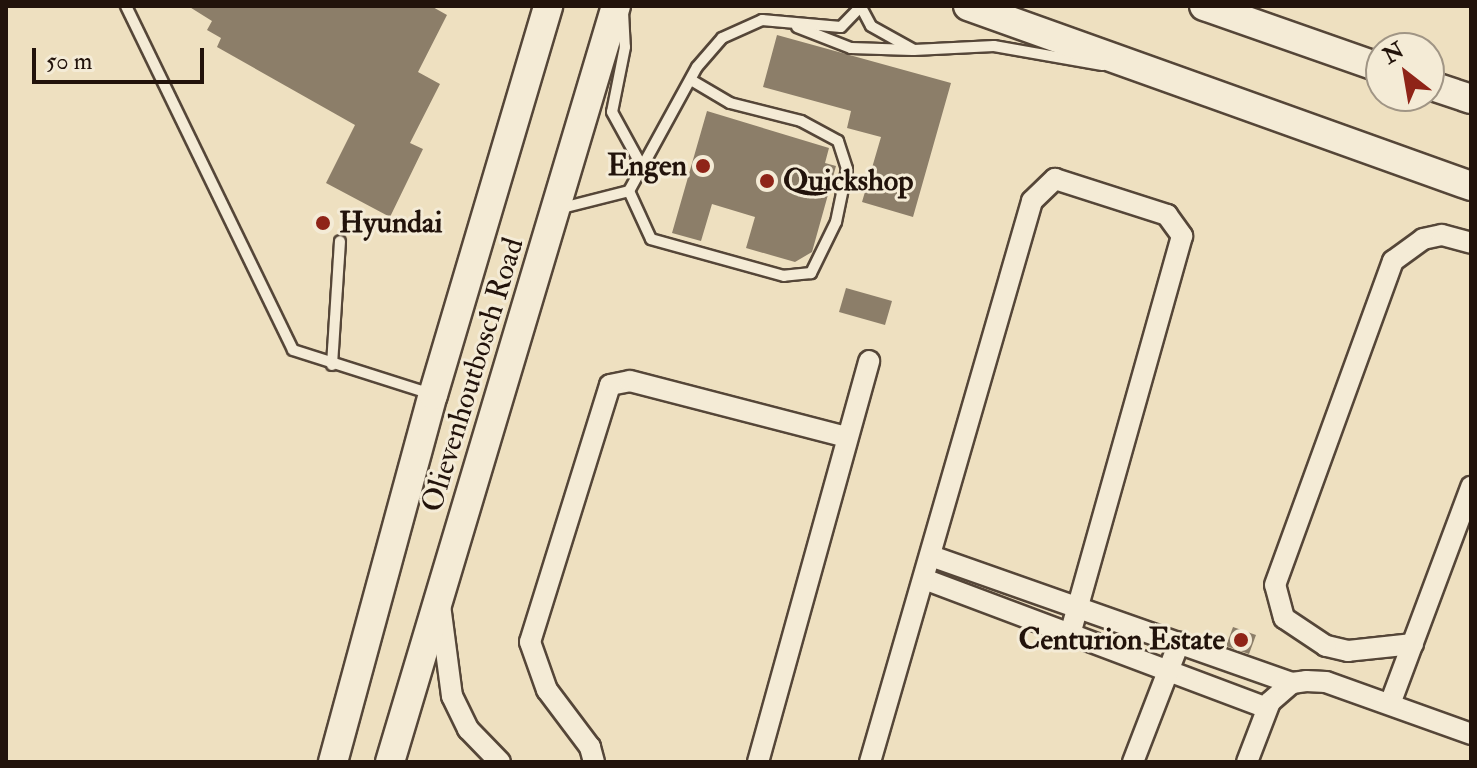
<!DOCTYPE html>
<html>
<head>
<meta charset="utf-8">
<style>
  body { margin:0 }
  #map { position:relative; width:1477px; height:768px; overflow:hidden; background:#eee0c0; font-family:"IM FELL Double Pica",serif }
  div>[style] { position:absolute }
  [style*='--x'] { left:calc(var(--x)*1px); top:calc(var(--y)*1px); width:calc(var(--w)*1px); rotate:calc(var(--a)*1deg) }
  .building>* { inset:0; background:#8c7e69 }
  .roads { filter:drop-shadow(2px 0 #554638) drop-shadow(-2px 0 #554638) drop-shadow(0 2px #554638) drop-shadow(0 -2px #554638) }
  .lane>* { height:10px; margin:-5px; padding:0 5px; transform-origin:5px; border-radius:5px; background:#f4ebd6 }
  .street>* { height:20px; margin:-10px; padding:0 10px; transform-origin:10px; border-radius:10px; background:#f4ebd6 }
  .secondary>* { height:28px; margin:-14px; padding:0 14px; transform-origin:14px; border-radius:14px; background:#f4ebd6 }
  .dots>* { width:22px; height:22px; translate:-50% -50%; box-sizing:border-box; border:4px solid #f4ebd6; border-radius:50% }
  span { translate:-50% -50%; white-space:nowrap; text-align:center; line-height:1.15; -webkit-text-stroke:6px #f4ebd6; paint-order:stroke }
  .poi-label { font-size:30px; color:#22130b; font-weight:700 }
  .right { translate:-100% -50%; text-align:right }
  .left { translate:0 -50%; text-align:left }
  .street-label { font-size:30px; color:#22130b }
  .frame { position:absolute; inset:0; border:8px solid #22130b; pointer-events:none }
  .north { position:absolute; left:1365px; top:32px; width:80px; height:80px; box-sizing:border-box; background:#f4ebd6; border:2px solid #a09585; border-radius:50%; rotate:329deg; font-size:22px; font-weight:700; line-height:32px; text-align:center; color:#22130b }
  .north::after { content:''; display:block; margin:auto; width:28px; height:36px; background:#8f2418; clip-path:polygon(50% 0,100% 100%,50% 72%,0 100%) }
  .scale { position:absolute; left:32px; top:48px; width:172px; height:36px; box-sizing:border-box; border:4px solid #22130b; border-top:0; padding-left:10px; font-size:24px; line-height:28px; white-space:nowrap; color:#22130b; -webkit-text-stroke:6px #f4ebd6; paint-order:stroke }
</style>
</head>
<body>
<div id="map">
  <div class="building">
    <div style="clip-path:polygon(188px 6px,431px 6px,447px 15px,418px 72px,440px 84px,410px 143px,423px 149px,390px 217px,326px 183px,355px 125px,217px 47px,221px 38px,207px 30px,212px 21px)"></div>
    <div style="clip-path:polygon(777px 35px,951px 83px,913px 217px,862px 202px,881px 137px,847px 128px,851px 111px,763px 87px)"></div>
    <div style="clip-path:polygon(707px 111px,829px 148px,825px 163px,836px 166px,812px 252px,795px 262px,746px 248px,755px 217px,712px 204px,701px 241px,672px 233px)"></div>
    <div style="clip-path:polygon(846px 288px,892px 301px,885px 325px,839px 312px)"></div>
    <div style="clip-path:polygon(1233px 627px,1256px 635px,1249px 654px,1226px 646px)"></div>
  </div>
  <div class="roads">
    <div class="lane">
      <div style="--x:126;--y:6;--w:382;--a:64.1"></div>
      <div style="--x:293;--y:350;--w:145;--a:17.7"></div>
      <div style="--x:861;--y:7;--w:21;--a:62"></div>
      <div style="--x:871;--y:26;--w:49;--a:29.2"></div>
      <div style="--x:914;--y:50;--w:80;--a:-2.9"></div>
      <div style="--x:994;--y:46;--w:110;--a:10"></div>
      <div style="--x:623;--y:12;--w:35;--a:87"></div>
      <div style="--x:625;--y:47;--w:66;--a:101.3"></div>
      <div style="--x:612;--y:112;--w:58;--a:61.2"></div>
      <div style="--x:797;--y:27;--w:58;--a:21.3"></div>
      <div style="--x:851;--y:48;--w:61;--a:1.9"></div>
      <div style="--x:691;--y:80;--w:45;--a:30.5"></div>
      <div style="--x:730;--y:103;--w:73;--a:14.2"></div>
      <div style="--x:801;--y:121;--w:42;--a:28.4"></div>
      <div style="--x:838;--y:141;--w:29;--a:72"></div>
      <div style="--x:847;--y:169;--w:54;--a:101.7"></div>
      <div style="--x:836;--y:222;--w:57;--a:116.1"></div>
      <div style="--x:811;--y:273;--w:27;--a:174"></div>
      <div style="--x:784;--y:276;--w:138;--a:-164.5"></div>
      <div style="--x:651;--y:239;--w:53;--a:-114.6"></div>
      <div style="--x:629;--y:191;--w:141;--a:-61.3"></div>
      <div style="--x:697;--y:67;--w:38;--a:-49"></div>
      <div style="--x:722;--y:38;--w:44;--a:-24.2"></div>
      <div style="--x:762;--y:20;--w:79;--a:5.1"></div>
      <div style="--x:841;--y:27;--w:29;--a:-46"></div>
      <div style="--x:558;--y:209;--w:73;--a:-14.2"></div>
      <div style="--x:332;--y:365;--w:124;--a:-86.3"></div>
    </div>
    <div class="street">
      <div style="--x:931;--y:556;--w:383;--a:19.4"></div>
      <div style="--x:924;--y:579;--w:366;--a:20.6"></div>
      <div style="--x:440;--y:605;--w:92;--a:82.5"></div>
      <div style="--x:452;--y:696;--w:37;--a:64"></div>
      <div style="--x:468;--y:729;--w:46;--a:45.9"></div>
      <div style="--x:1413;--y:644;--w:65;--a:173.9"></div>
      <div style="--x:1348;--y:651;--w:23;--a:-167"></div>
      <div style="--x:1326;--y:646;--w:50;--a:-146.3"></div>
      <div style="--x:1284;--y:618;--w:34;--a:-105"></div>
      <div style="--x:1275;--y:585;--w:345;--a:-70"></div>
      <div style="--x:1393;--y:261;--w:37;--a:-36"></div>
      <div style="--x:1423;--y:239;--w:19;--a:-12"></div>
      <div style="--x:1442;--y:235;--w:30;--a:15"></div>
      <div style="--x:1390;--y:704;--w:232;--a:-69.5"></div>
      <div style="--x:594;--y:762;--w:16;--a:-105"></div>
      <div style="--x:590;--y:747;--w:71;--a:-127"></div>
      <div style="--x:547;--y:690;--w:51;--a:-109.5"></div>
      <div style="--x:530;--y:642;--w:269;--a:-72.7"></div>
      <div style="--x:610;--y:385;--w:20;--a:-11"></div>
      <div style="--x:630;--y:381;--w:224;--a:14.5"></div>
      <div style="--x:758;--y:762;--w:416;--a:-74.5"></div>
      <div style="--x:870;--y:762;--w:584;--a:-73.89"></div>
      <div style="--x:1032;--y:201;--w:32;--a:-44"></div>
      <div style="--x:1055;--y:179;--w:118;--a:17.8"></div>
      <div style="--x:1167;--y:215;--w:26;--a:54"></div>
      <div style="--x:1182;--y:236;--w:414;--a:105.7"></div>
      <div style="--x:1133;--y:762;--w:128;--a:-68.9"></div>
      <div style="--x:1247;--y:762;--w:64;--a:-69"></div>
      <div style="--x:1270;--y:702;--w:29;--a:-41"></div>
      <div style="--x:1292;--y:683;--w:14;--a:-8"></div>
      <div style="--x:1306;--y:681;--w:20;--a:3"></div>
      <div style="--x:1326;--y:682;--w:154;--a:19.7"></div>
    </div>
    <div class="secondary">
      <div style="--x:968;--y:6;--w:534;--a:19.69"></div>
      <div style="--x:1204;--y:6;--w:188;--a:19.3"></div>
      <div style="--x:1429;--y:85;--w:44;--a:18.4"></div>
      <div style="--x:333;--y:762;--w:380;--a:-74.8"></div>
      <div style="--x:433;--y:395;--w:406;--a:-73.5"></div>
      <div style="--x:390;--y:762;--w:789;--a:-73.36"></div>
    </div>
  </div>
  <div class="dots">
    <div style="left:703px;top:166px;background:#8f2418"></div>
    <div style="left:767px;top:181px;background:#8f2418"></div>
    <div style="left:323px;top:223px;background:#8f2418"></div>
    <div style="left:1241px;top:640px;background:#8f2418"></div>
  </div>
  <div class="poi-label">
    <span class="right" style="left:687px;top:166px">Engen</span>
    <span class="left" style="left:783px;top:181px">Quickshop</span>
    <span class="left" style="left:339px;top:223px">Hyundai</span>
    <span class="right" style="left:1225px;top:640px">Centurion Estate</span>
  </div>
  <div class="street-label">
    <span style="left:473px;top:375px;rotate:-73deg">Olievenhoutbosch Road</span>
  </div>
  <div class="frame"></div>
  <div class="north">N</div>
  <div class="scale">50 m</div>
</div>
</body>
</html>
